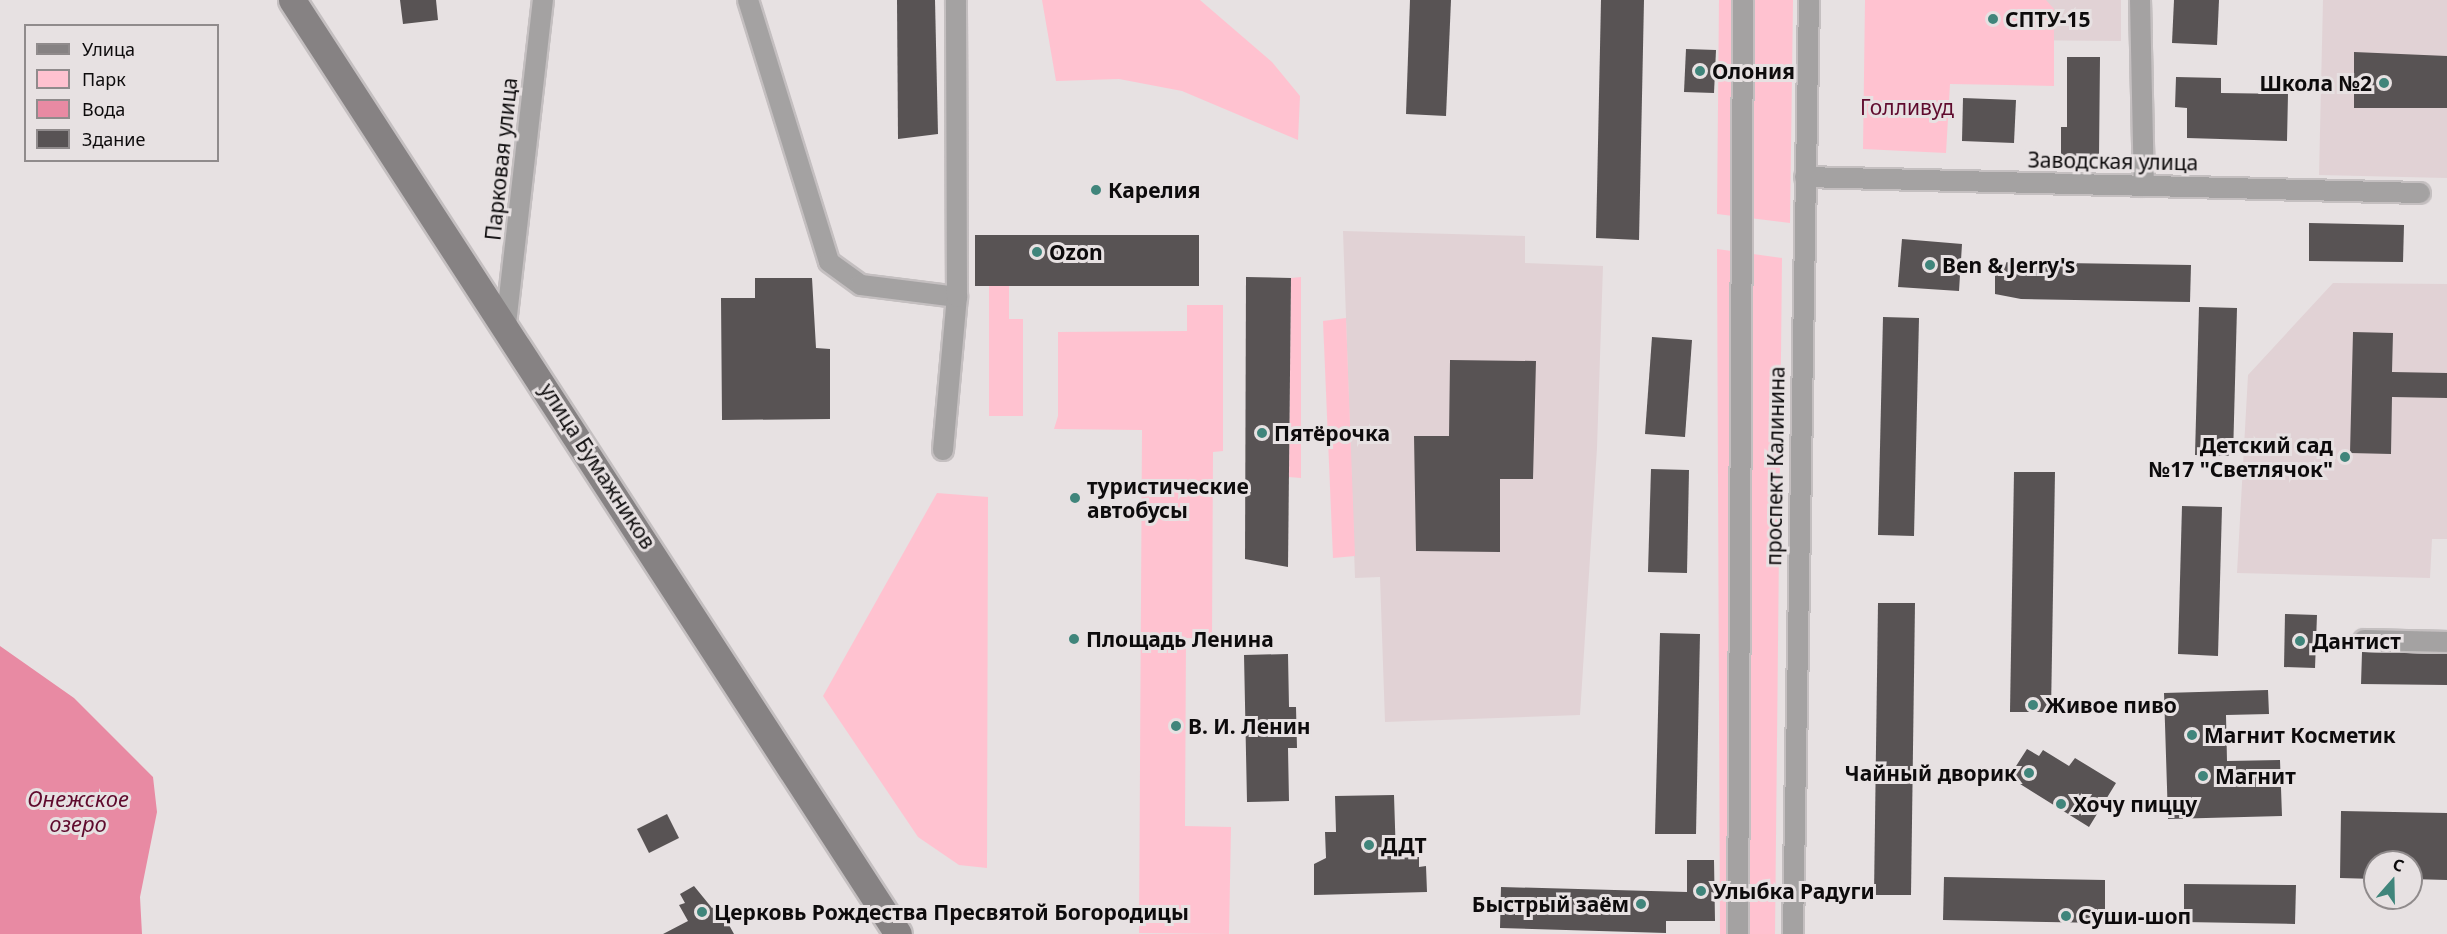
<!DOCTYPE html>
<html>
<head>
<meta charset="utf-8">
<style>
  body { margin:0 }
  #map { position:relative; width:2447px; height:934px; overflow:hidden; background:#e7e1e2; font-family:"Noto Sans",sans-serif }
  div>[style] { position:absolute }
  [style*='--x'] { left:calc(var(--x)*1px); top:calc(var(--y)*1px); width:calc(var(--w)*1px); rotate:calc(var(--a)*1deg) }
  .built>* { inset:0; background:#e1d2d5 }
  .green>* { inset:0; background:#ffc2d0 }
  .water>* { inset:0; background:#e88aa3 }
  .building>* { inset:0; background:#585354 }
  .roads { filter:drop-shadow(2px 0 #c4bfc0) drop-shadow(-2px 0 #c4bfc0) drop-shadow(0 2px #c4bfc0) drop-shadow(0 -2px #c4bfc0) }
  .street>* { height:20px; margin:-10px; padding:0 10px; transform-origin:10px; border-radius:10px; background:#a4a2a2 }
  .secondary>* { height:27px; margin:-13.5px; padding:0 13.5px; transform-origin:13.5px; border-radius:13.5px; background:#868283 }
  .dots>* { width:16px; height:16px; translate:-50% -50%; box-sizing:border-box; border:3px solid #e7e1e2; border-radius:50% }
  span { translate:-50% -50%; white-space:nowrap; text-align:center; line-height:1.15; -webkit-text-stroke:6px #e7e1e2; paint-order:stroke }
  .poi-label { font-size:21px; color:#0d0b0c; font-weight:700 }
  .left { translate:0 -50%; text-align:left }
  .right { translate:-100% -50%; text-align:right }
  .park-label { font-size:21px; color:#5f0a2d }
  .street-label { font-size:21px; color:#0d0b0c }
  .water-label { font-size:22px; color:#5f0a2d; font-style:italic }
  .legend { position:absolute; left:24px; top:24px; width:195px; height:138px; box-sizing:border-box; background:#e7e1e2; border:2px solid #908b8c; margin:0; padding:8px 10px; list-style:none; font-size:18px; color:#0d0b0c }
  .legend li { display:flex; align-items:center; gap:12px; height:30px }
  .legend b { width:30px; border:2px solid #908b8c }
  .north { position:absolute; left:2363px; top:850px; width:60px; height:60px; box-sizing:border-box; background:#e7e1e2; border:2px solid #908b8c; border-radius:50%; rotate:20deg; font-size:16px; font-weight:700; line-height:24px; text-align:center; color:#0d0b0c }
  .north::after { content:''; display:block; margin:auto; width:21px; height:27px; background:#40857b; clip-path:polygon(50% 0,100% 100%,50% 72%,0 100%) }
</style>
</head>
<body>
<div id="map">
  <div class="built">
    <div style="clip-path:polygon(1866px 0,2121px 0,2121px 41px,1865px 39px)"></div>
    <div style="clip-path:polygon(2323px 0,2447px 0,2447px 178px,2319px 175px)"></div>
    <div style="clip-path:polygon(1343px 231px,1525px 236px,1525px 263px,1603px 266px,1597px 448px,1580px 715px,1385px 722px,1380px 577px,1355px 578px)"></div>
    <div style="clip-path:polygon(2333px 283px,2447px 284px,2447px 539px,2432px 539px,2430px 578px,2237px 573px,2248px 375px)"></div>
  </div>
  <div class="green">
    <div style="clip-path:polygon(1042px 0,1200px 0,1272px 62px,1300px 96px,1298px 140px,1182px 91px,1119px 79px,1056px 81px)"></div>
    <div style="clip-path:polygon(1719px 0,1793px 0,1790px 223px,1717px 214px)"></div>
    <div style="clip-path:polygon(1865px 0,2046px 0,2054px 9px,2054px 86px,1950px 84px,1946px 153px,1863px 149px)"></div>
    <div style="clip-path:polygon(1717px 249px,1782px 258px,1775px 934px,1720px 934px)"></div>
    <div style="clip-path:polygon(1301px 277px,1301px 478px,1289px 477px,1291px 278px)"></div>
    <div style="clip-path:polygon(989px 286px,1009px 286px,1009px 319px,1023px 319px,1023px 416px,989px 416px)"></div>
    <div style="clip-path:polygon(1187px 305px,1223px 305px,1223px 451px,1213px 452px,1212px 639px,1186px 638px,1185px 826px,1231px 827px,1229px 934px,1139px 933px,1142px 430px,1054px 429px,1058px 416px,1058px 332px,1187px 331px)"></div>
    <div style="clip-path:polygon(1346px 318px,1355px 556px,1333px 558px,1323px 321px)"></div>
    <div style="clip-path:polygon(937px 493px,988px 497px,987px 868px,959px 865px,918px 837px,823px 696px)"></div>
  </div>
  <div class="water">
    <div style="clip-path:polygon(0 646px,74px 698px,153px 777px,157px 812px,140px 897px,142px 934px,0 934px)"></div>
  </div>
  <div class="building">
    <div style="clip-path:polygon(400px 0,436px 0,438px 20px,403px 24px)"></div>
    <div style="clip-path:polygon(897px 0,935px 0,938px 134px,898px 139px)"></div>
    <div style="clip-path:polygon(1410px 0,1451px 0,1446px 116px,1406px 114px)"></div>
    <div style="clip-path:polygon(1601px 0,1644px 0,1639px 240px,1596px 238px)"></div>
    <div style="clip-path:polygon(2174px 0,2219px 0,2217px 45px,2172px 43px)"></div>
    <div style="clip-path:polygon(1686px 49px,1716px 50px,1714px 93px,1684px 92px)"></div>
    <div style="clip-path:polygon(2354px 52px,2447px 56px,2447px 108px,2354px 108px)"></div>
    <div style="clip-path:polygon(2067px 57px,2100px 57px,2099px 156px,2061px 156px,2061px 127px,2067px 127px)"></div>
    <div style="clip-path:polygon(2176px 77px,2221px 78px,2221px 93px,2288px 94px,2287px 141px,2187px 138px,2187px 108px,2175px 107px)"></div>
    <div style="clip-path:polygon(1963px 98px,2016px 100px,2014px 143px,1962px 141px)"></div>
    <div style="clip-path:polygon(2309px 223px,2404px 225px,2403px 262px,2309px 261px)"></div>
    <div style="clip-path:polygon(975px 235px,1199px 235px,1199px 286px,975px 286px)"></div>
    <div style="clip-path:polygon(1902px 239px,1962px 244px,1959px 291px,1898px 287px)"></div>
    <div style="clip-path:polygon(1995px 262px,2191px 265px,2190px 302px,2021px 299px,1995px 294px)"></div>
    <div style="clip-path:polygon(1246px 277px,1291px 278px,1288px 567px,1245px 559px)"></div>
    <div style="clip-path:polygon(755px 278px,812px 278px,816px 348px,830px 349px,830px 419px,722px 420px,721px 298px,755px 298px)"></div>
    <div style="clip-path:polygon(2199px 307px,2237px 308px,2233px 456px,2195px 455px)"></div>
    <div style="clip-path:polygon(1883px 317px,1919px 318px,1914px 536px,1878px 535px)"></div>
    <div style="clip-path:polygon(2353px 332px,2393px 333px,2392px 372px,2447px 373px,2447px 398px,2392px 397px,2391px 454px,2350px 453px)"></div>
    <div style="clip-path:polygon(1652px 337px,1692px 340px,1685px 437px,1645px 434px)"></div>
    <div style="clip-path:polygon(1450px 360px,1536px 361px,1533px 479px,1500px 479px,1500px 552px,1416px 551px,1414px 436px,1449px 436px)"></div>
    <div style="clip-path:polygon(1651px 469px,1689px 470px,1687px 573px,1648px 572px)"></div>
    <div style="clip-path:polygon(2014px 472px,2055px 472px,2051px 712px,2010px 712px)"></div>
    <div style="clip-path:polygon(2182px 506px,2222px 507px,2218px 656px,2178px 654px)"></div>
    <div style="clip-path:polygon(1878px 603px,1915px 603px,1911px 895px,1874px 895px)"></div>
    <div style="clip-path:polygon(2285px 614px,2317px 615px,2315px 668px,2284px 667px)"></div>
    <div style="clip-path:polygon(1660px 633px,1700px 634px,1696px 834px,1655px 834px)"></div>
    <div style="clip-path:polygon(2362px 652px,2447px 654px,2447px 685px,2361px 684px)"></div>
    <div style="clip-path:polygon(1288px 654px,1289px 707px,1296px 707px,1297px 748px,1288px 748px,1289px 801px,1247px 802px,1244px 655px)"></div>
    <div style="clip-path:polygon(2268px 690px,2269px 714px,2226px 715px,2227px 761px,2280px 760px,2282px 816px,2168px 819px,2164px 693px)"></div>
    <div style="clip-path:polygon(2027px 749px,2039px 756px,2043px 750px,2069px 766px,2075px 758px,2116px 783px,2089px 827px,2009px 777px)"></div>
    <div style="clip-path:polygon(1394px 795px,1396px 858px,1419px 857px,1419px 867px,1426px 866px,1427px 892px,1314px 895px,1314px 864px,1326px 858px,1325px 832px,1336px 832px,1335px 796px)"></div>
    <div style="clip-path:polygon(2341px 811px,2447px 813px,2447px 880px,2411px 879px,2411px 862px,2375px 862px,2375px 879px,2340px 878px)"></div>
    <div style="clip-path:polygon(667px 814px,679px 838px,649px 853px,637px 829px)"></div>
    <div style="clip-path:polygon(1687px 860px,1714px 860px,1715px 921px,1666px 921px,1666px 933px,1500px 928px,1501px 887px,1687px 892px)"></div>
    <div style="clip-path:polygon(1944px 877px,2105px 880px,2105px 923px,1943px 920px)"></div>
    <div style="clip-path:polygon(2184px 884px,2296px 885px,2295px 924px,2184px 922px)"></div>
    <div style="clip-path:polygon(694px 886px,712px 908px,718px 905px,734px 934px,663px 934px,688px 921px,679px 905px,685px 903px,680px 894px)"></div>
  </div>
  <div class="roads">
    <div class="street">
      <div style="--x:748;--y:0;--w:274;--a:72.8"></div>
      <div style="--x:829;--y:262;--w:39;--a:36"></div>
      <div style="--x:861;--y:285;--w:97;--a:7.1"></div>
      <div style="--x:2140;--y:0;--w:186;--a:88.8"></div>
      <div style="--x:1805;--y:177;--w:615;--a:1.49"></div>
      <div style="--x:506;--y:324;--w:326;--a:-83.5"></div>
      <div style="--x:943;--y:450;--w:154;--a:-84.8"></div>
      <div style="--x:957;--y:297;--w:297;--a:-90.2"></div>
      <div style="--x:2364;--y:640;--w:83;--a:1.4"></div>
      <div style="--x:1738;--y:934;--w:934;--a:-89.69"></div>
      <div style="--x:1793;--y:934;--w:934;--a:-89.02"></div>
    </div>
    <div class="secondary">
      <div style="--x:292;--y:0;--w:1113;--a:57.02"></div>
    </div>
  </div>
  <div class="dots">
    <div style="left:1993px;top:19px;background:#40857b"></div>
    <div style="left:1700px;top:71px;background:#40857b"></div>
    <div style="left:2384px;top:83px;background:#40857b"></div>
    <div style="left:1096px;top:190px;background:#40857b"></div>
    <div style="left:1037px;top:252px;background:#40857b"></div>
    <div style="left:1930px;top:265px;background:#40857b"></div>
    <div style="left:1262px;top:433px;background:#40857b"></div>
    <div style="left:2345px;top:457px;background:#40857b"></div>
    <div style="left:1075px;top:498px;background:#40857b"></div>
    <div style="left:1074px;top:639px;background:#40857b"></div>
    <div style="left:2300px;top:641px;background:#40857b"></div>
    <div style="left:2033px;top:705px;background:#40857b"></div>
    <div style="left:1176px;top:726px;background:#40857b"></div>
    <div style="left:2192px;top:735px;background:#40857b"></div>
    <div style="left:2029px;top:773px;background:#40857b"></div>
    <div style="left:2203px;top:776px;background:#40857b"></div>
    <div style="left:2061px;top:804px;background:#40857b"></div>
    <div style="left:1369px;top:845px;background:#40857b"></div>
    <div style="left:1701px;top:891px;background:#40857b"></div>
    <div style="left:1641px;top:904px;background:#40857b"></div>
    <div style="left:702px;top:912px;background:#40857b"></div>
    <div style="left:2066px;top:916px;background:#40857b"></div>
  </div>
  <div class="poi-label">
    <span class="left" style="left:2005px;top:19px">СПТУ-15</span>
    <span class="left" style="left:1712px;top:71px">Олония</span>
    <span class="right" style="left:2372px;top:83px">Школа №2</span>
    <span class="left" style="left:1108px;top:190px">Карелия</span>
    <span class="left" style="left:1049px;top:252px">Ozon</span>
    <span class="left" style="left:1942px;top:265px">Ben &amp; Jerry's</span>
    <span class="left" style="left:1274px;top:433px">Пятёрочка</span>
    <span class="right" style="left:2333px;top:457px">Детский сад<br>№17 "Светлячок"</span>
    <span class="left" style="left:1087px;top:498px">туристические<br>автобусы</span>
    <span class="left" style="left:1086px;top:639px">Площадь Ленина</span>
    <span class="left" style="left:2312px;top:641px">Дантист</span>
    <span class="left" style="left:2045px;top:705px">Живое пиво</span>
    <span class="left" style="left:1188px;top:726px">В. И. Ленин</span>
    <span class="left" style="left:2204px;top:735px">Магнит Косметик</span>
    <span class="right" style="left:2017px;top:773px">Чайный дворик</span>
    <span class="left" style="left:2215px;top:776px">Магнит</span>
    <span class="left" style="left:2073px;top:804px">Хочу пиццу</span>
    <span class="left" style="left:1381px;top:845px">ДДТ</span>
    <span class="left" style="left:1713px;top:891px">Улыбка Радуги</span>
    <span class="right" style="left:1629px;top:904px">Быстрый заём</span>
    <span class="left" style="left:714px;top:912px">Церковь Рождества Пресвятой Богородицы</span>
    <span class="left" style="left:2078px;top:916px">Суши-шоп</span>
  </div>
  <div class="park-label">
    <span style="left:1907px;top:107px">Голливуд</span>
  </div>
  <div class="street-label">
    <span style="left:501px;top:159px;rotate:-84deg">Парковая улица</span>
    <span style="left:2113px;top:161px;rotate:1deg">Заводская улица</span>
    <span style="left:598px;top:466px;rotate:57deg">улица Бумажников</span>
    <span style="left:1775px;top:466px;rotate:-89deg">проспект Калинина</span>
  </div>
  <div class="water-label">
    <span style="left:78px;top:811px">Онежское<br>озеро</span>
  </div>
  <ul class="legend">
  <li><b style="height:8px;background:#868283"></b>Улица</li>
  <li><b style="height:16px;background:#ffc2d0"></b>Парк</li>
  <li><b style="height:16px;background:#e88aa3"></b>Вода</li>
  <li><b style="height:16px;background:#585354"></b>Здание</li>
  </ul>
  <div class="north">С</div>
</div>
</body>
</html>
